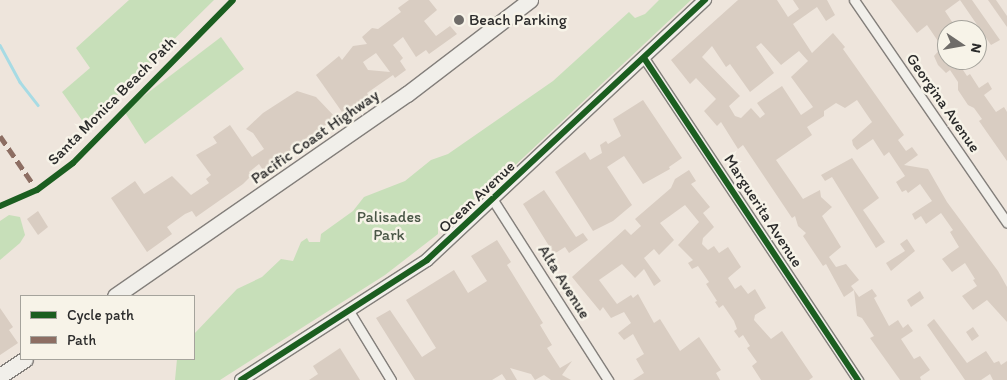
<!DOCTYPE html>
<html>
<head>
<meta charset="utf-8">
<style>
  body { margin:0 }
  #map { position:relative; width:1007px; height:380px; overflow:hidden; background:#eee5dc; font-family:Itim,sans-serif }
  div>[style] { position:absolute }
  [style*='--x'] { left:calc(var(--x)*1px); top:calc(var(--y)*1px); width:calc(var(--w)*1px); rotate:calc(var(--a)*1deg) }
  .green>* { inset:0; background:#c7dfb9 }
  .stream>* { height:2.5px; margin:-1.25px; padding:0 1.25px; transform-origin:1.25px; border-radius:1.25px; background:#a7dbe4 }
  .building>* { inset:0; background:#d9cdc2 }
  .roads { filter:drop-shadow(1px 0 #837f7b) drop-shadow(-1px 0 #837f7b) drop-shadow(0 1px #837f7b) drop-shadow(0 -1px #837f7b) }
  .minor>* { height:9px; margin:-4.5px; padding:0 4.5px; transform-origin:4.5px; border-radius:4.5px; background:#f1efea }
  .secondary>* { height:12px; margin:-6px; padding:0 6px; transform-origin:6px; border-radius:6px; background:#f1efea }
  .trunk>* { height:15px; margin:-7.5px; padding:0 7.5px; transform-origin:7.5px; border-radius:7.5px; background:#f1efea }
  .quiet>* { height:5px; margin-top:-2.5px; transform-origin:0; background:repeating-linear-gradient(90deg,#8d6e63 0 10px,transparent 0 15px) }
  .cycleway>* { height:6px; margin:-3px; padding:0 3px; transform-origin:3px; border-radius:3px; background:#1b5e20 }
  .dots>* { width:14px; height:14px; translate:-50% -50%; box-sizing:border-box; border:2px solid #f7f3e8; border-radius:50% }
  span { translate:-50% -50%; white-space:nowrap; text-align:center; line-height:1.15; -webkit-text-stroke:5px #f7f3e8; paint-order:stroke }
  .poi-label { font-size:16px; color:#2b2b2b }
  .left { translate:0 -50%; text-align:left }
  .street-label { font-size:16px; color:#2b2b2b }
  .park-label { font-size:16px; color:#4a5747 }
  .legend { position:absolute; left:20px; top:295px; width:175px; height:65px; box-sizing:border-box; background:#f7f3e8; border:1px solid #a5a39c; margin:0; padding:6px 9px; list-style:none; font-size:15px; color:#2b2b2b }
  .legend li { display:flex; align-items:center; gap:10px; height:25px }
  .legend b { width:25px; border:1px solid #a5a39c }
  .north { position:absolute; left:937px; top:20px; width:50px; height:50px; box-sizing:border-box; background:#f7f3e8; border:1px solid #a5a39c; border-radius:50%; rotate:102deg; font-size:14px; font-weight:700; line-height:20px; text-align:center; color:#2b2b2b }
  .north::after { content:''; display:block; margin:auto; width:18px; height:22px; background:#6f6c69; clip-path:polygon(50% 0,100% 100%,50% 72%,0 100%) }
</style>
</head>
<body>
<div id="map">
  <div class="green">
    <div style="clip-path:polygon(129px 0,214px 0,86px 126px,62px 92px,90px 68px,76px 48px)"></div>
    <div style="clip-path:polygon(659px 0,691px 0,507px 173px,438px 228px,438px 234px,385px 275px,220px 380px,175px 380px,177px 359px,194px 359px,194px 334px,237px 289px,262px 277px,281px 259px,293px 261px,301px 242px,307px 238px,309px 242px,320px 242px,321px 234px,353px 211px,364px 197px,405px 181px,431px 160px,448px 154px,553px 81px,629px 12px,635px 18px,645px 14px)"></div>
    <div style="clip-path:polygon(221px 37px,244px 69px,145px 144px,124px 111px)"></div>
    <div style="clip-path:polygon(9px 215px,20px 217px,25px 235px,20px 243px,0 260px,0 221px)"></div>
  </div>
  <div class="stream">
    <div style="--x:0;--y:45;--w:42;--a:61.6"></div>
    <div style="--x:20;--y:82;--w:29;--a:52"></div>
  </div>
  <div class="building">
    <div style="clip-path:polygon(evenodd,409px 0,429px 0,437px 10px,424px 21px,436px 36px,450px 26px,457px 34px,429px 54px,426px 50px,416px 57px,403px 37px,393px 45px,403px 58px,400px 61px,406px 70px,395px 78px,393px 75px,367px 93px,369px 97px,342px 112px,316px 75px,339px 56px,342px 60px,353px 46px,367px 44px,362px 37px,372px 28px,378px 29px,401px 12px,398px 8px,409px 0,376px 53px,390px 72px,368px 70px,363px 62px,376px 53px)"></div>
    <div style="clip-path:polygon(evenodd,738px 0,777px 0,788px 17px,799px 9px,793px 0,827px 0,835px 15px,826px 21px,817px 7px,793px 24px,812px 53px,833px 33px,845px 47px,843px 49px,904px 135px,898px 140px,906px 151px,912px 147px,918px 155px,904px 165px,928px 169px,947px 202px,998px 271px,1007px 287px,1007px 322px,987px 300px,973px 310px,962px 296px,977px 286px,973px 280px,975px 279px,965px 263px,952px 272px,942px 259px,959px 247px,950px 232px,953px 230px,941px 213px,926px 224px,921px 216px,915px 220px,912px 214px,932px 201px,920px 184px,908px 193px,906px 190px,902px 192px,896px 182px,905px 176px,889px 152px,884px 156px,873px 139px,857px 150px,853px 145px,852px 140px,872px 122px,857px 100px,845px 108px,836px 103px,824px 111px,824px 116px,807px 127px,812px 135px,776px 160px,803px 199px,820px 190px,821px 197px,832px 207px,822px 216px,841px 247px,829px 257px,836px 267px,846px 264px,859px 280px,851px 286px,854px 290px,844px 297px,826px 264px,823px 266px,803px 236px,806px 233px,798px 226px,795px 216px,792px 218px,743px 145px,738px 149px,721px 122px,717px 126px,704px 111px,716px 99px,696px 78px,690px 84px,671px 60px,738px 0,761px 43px,781px 65px,799px 51px,808px 61px,791px 77px,813px 107px,801px 115px,782px 86px,757px 103px,765px 114px,760px 118px,751px 108px,741px 118px,735px 116px,729px 106px,740px 96px,702px 57px,712px 46px,726px 67px,730px 64px,750px 92px,774px 73px,756px 47px,761px 43px)"></div>
    <div style="clip-path:polygon(891px 0,972px 0,1000px 40px,991px 45px,960px 0,945px 11px,956px 28px,947px 30px,947px 60px,965px 60px,959px 64px,967px 76px,970px 74px,979px 88px,988px 82px,992px 89px,984px 95px,996px 112px,1004px 107px,1007px 112px,1007px 161px,979px 121px,982px 119px,974px 108px,968px 105px,958px 90px,958px 82px,950px 70px,946px 73px,938px 65px,934px 56px,942px 47px,927px 25px,917px 33px)"></div>
    <div style="clip-path:polygon(988px 0,996px 0,1007px 16px,1007px 27px)"></div>
    <div style="clip-path:polygon(297px 91px,316px 97px,336px 118px,263px 170px,259px 164px,249px 172px,251px 176px,243px 184px,196px 217px,192px 211px,185px 214px,167px 227px,172px 234px,147px 252px,111px 198px,135px 181px,144px 194px,172px 176px,191px 195px,209px 183px,206px 179px,211px 175px,196px 155px,217px 143px,213px 137px,230px 125px,252px 157px,264px 149px,253px 133px,246px 129px,263px 113px)"></div>
    <div style="clip-path:polygon(643px 100px,682px 158px,669px 167px,670px 169px,643px 184px,624px 156px,607px 167px,632px 205px,613px 221px,593px 231px,555px 172px,585px 152px,590px 160px,602px 153px,600px 145px,606px 141px,608px 144px,621px 136px,613px 119px)"></div>
    <div style="clip-path:polygon(852px 158px,879px 198px,863px 210px,885px 242px,876px 248px,832px 177px,825px 181px,821px 175px)"></div>
    <div style="clip-path:polygon(689px 170px,696px 181px,691px 184px,710px 207px,703px 213px,714px 227px,703px 238px,702px 244px,708px 250px,714px 246px,719px 253px,728px 247px,741px 267px,728px 278px,735px 289px,741px 285px,748px 294px,755px 289px,766px 308px,755px 315px,754px 320px,771px 339px,782px 331px,813px 377px,809px 380px,761px 380px,752px 366px,757px 362px,747px 348px,750px 346px,743px 335px,739px 338px,734px 331px,737px 329px,734px 321px,723px 305px,719px 308px,715px 302px,717px 301px,706px 284px,709px 282px,698px 266px,692px 269px,688px 263px,693px 260px,678px 245px,699px 222px,685px 205px,660px 223px,674px 240px,659px 255px,654px 249px,644px 258px,661px 281px,654px 286px,644px 269px,635px 278px,622px 264px,599px 280px,617px 304px,631px 295px,633px 298px,638px 294px,654px 323px,660px 319px,680px 351px,699px 337px,721px 370px,716px 373px,720px 380px,633px 380px,644px 373px,636px 359px,644px 354px,633px 334px,624px 340px,618px 333px,631px 323px,624px 312px,611px 318px,603px 307px,600px 311px,572px 277px,625px 229px,631px 235px,641px 226px,635px 219px,671px 188px,675px 179px)"></div>
    <div style="clip-path:polygon(544px 190px,576px 237px,583px 233px,588px 240px,569px 253px,565px 247px,554px 254px,523px 204px)"></div>
    <div style="clip-path:polygon(38px 211px,48px 227px,38px 235px,27px 219px)"></div>
    <div style="clip-path:polygon(907px 239px,915px 251px,891px 271px,886px 263px,905px 251px,900px 244px)"></div>
    <div style="clip-path:polygon(497px 240px,511px 262px,507px 265px,543px 323px,540px 325px,552px 345px,547px 348px,560px 368px,572px 361px,562px 375px,571px 380px,551px 380px,544px 375px,535px 380px,531px 374px,510px 368px,517px 380px,506px 380px,502px 374px,492px 380px,415px 380px,376px 318px,390px 310px,422px 357px,436px 348px,406px 300px,454px 270px,468px 293px,487px 281px,471px 256px)"></div>
    <div style="clip-path:polygon(872px 289px,877px 296px,874px 298px,889px 326px,898px 320px,903px 328px,908px 324px,913px 331px,901px 339px,914px 359px,920px 356px,930px 370px,920px 377px,921px 380px,900px 380px,870px 338px,874px 336px,862px 318px,857px 316px,854px 290px,859px 297px)"></div>
    <div style="clip-path:polygon(920px 291px,924px 298px,911px 307px,907px 300px)"></div>
    <div style="clip-path:polygon(0 308px,13px 327px,9px 330px,18px 343px,0 355px)"></div>
    <div style="clip-path:polygon(934px 319px,967px 363px,986px 351px,994px 363px,999px 361px,1001px 365px,1007px 361px,1007px 380px,993px 380px,990px 374px,981px 380px,965px 380px,927px 325px)"></div>
    <div style="clip-path:polygon(973px 327px,979px 336px,972px 341px,966px 332px)"></div>
    <div style="clip-path:polygon(340px 348px,360px 380px,309px 380px,318px 374px,313px 366px)"></div>
  </div>
  <div class="roads">
    <div class="minor">
      <div style="--x:854;--y:0;--w:270;--a:55.5"></div>
      <div style="--x:644;--y:58;--w:387;--a:56.4"></div>
      <div style="--x:493;--y:200;--w:214;--a:57.4"></div>
      <div style="--x:349;--y:311;--w:81;--a:58.7"></div>
    </div>
    <div class="secondary">
      <div style="--x:241;--y:380;--w:221;--a:-32.8"></div>
      <div style="--x:427;--y:260;--w:381;--a:-43.1"></div>
    </div>
    <div class="trunk">
      <div style="--x:115;--y:296;--w:355;--a:-34.7"></div>
      <div style="--x:407;--y:94;--w:155;--a:-37.4"></div>
      <div style="--x:0;--y:376;--w:30;--a:-34"></div>
    </div>
  </div>
  <div class="quiet">
    <div style="--x:0;--y:136;--w:58;--a:55.5"></div>
  </div>
  <div class="cycleway">
    <div style="--x:644;--y:58;--w:387;--a:56.4"></div>
    <div style="--x:0;--y:206;--w:40;--a:-23.4"></div>
    <div style="--x:37;--y:190;--w:45;--a:-36.9"></div>
    <div style="--x:73;--y:163;--w:228;--a:-45.5"></div>
    <div style="--x:241;--y:380;--w:221;--a:-32.8"></div>
    <div style="--x:427;--y:260;--w:381;--a:-43.1"></div>
  </div>
  <div class="dots">
    <div style="left:459px;top:20px;background:#6f6c69"></div>
  </div>
  <div class="poi-label">
    <span class="left" style="left:469px;top:20px">Beach Parking</span>
  </div>
  <div class="street-label">
    <span style="left:112px;top:101px;rotate:-45deg">Santa Monica Beach Path</span>
    <span style="left:943px;top:103px;rotate:55deg">Georgina Avenue</span>
    <span style="left:315px;top:137px;rotate:-35deg">Pacific Coast Highway</span>
    <span style="left:477px;top:197px;rotate:-43deg">Ocean Avenue</span>
    <span style="left:763px;top:211px;rotate:57deg">Marguerita Avenue</span>
    <span style="left:564px;top:282px;rotate:58deg">Alta Avenue</span>
  </div>
  <div class="park-label">
    <span style="left:389px;top:226px">Palisades<br>Park</span>
  </div>
  <ul class="legend">
  <li><b style="height:6px;background:#1b5e20"></b>Cycle path</li>
  <li><b style="height:6px;background:#8d6e63"></b>Path</li>
  </ul>
  <div class="north">N</div>
</div>
</body>
</html>
